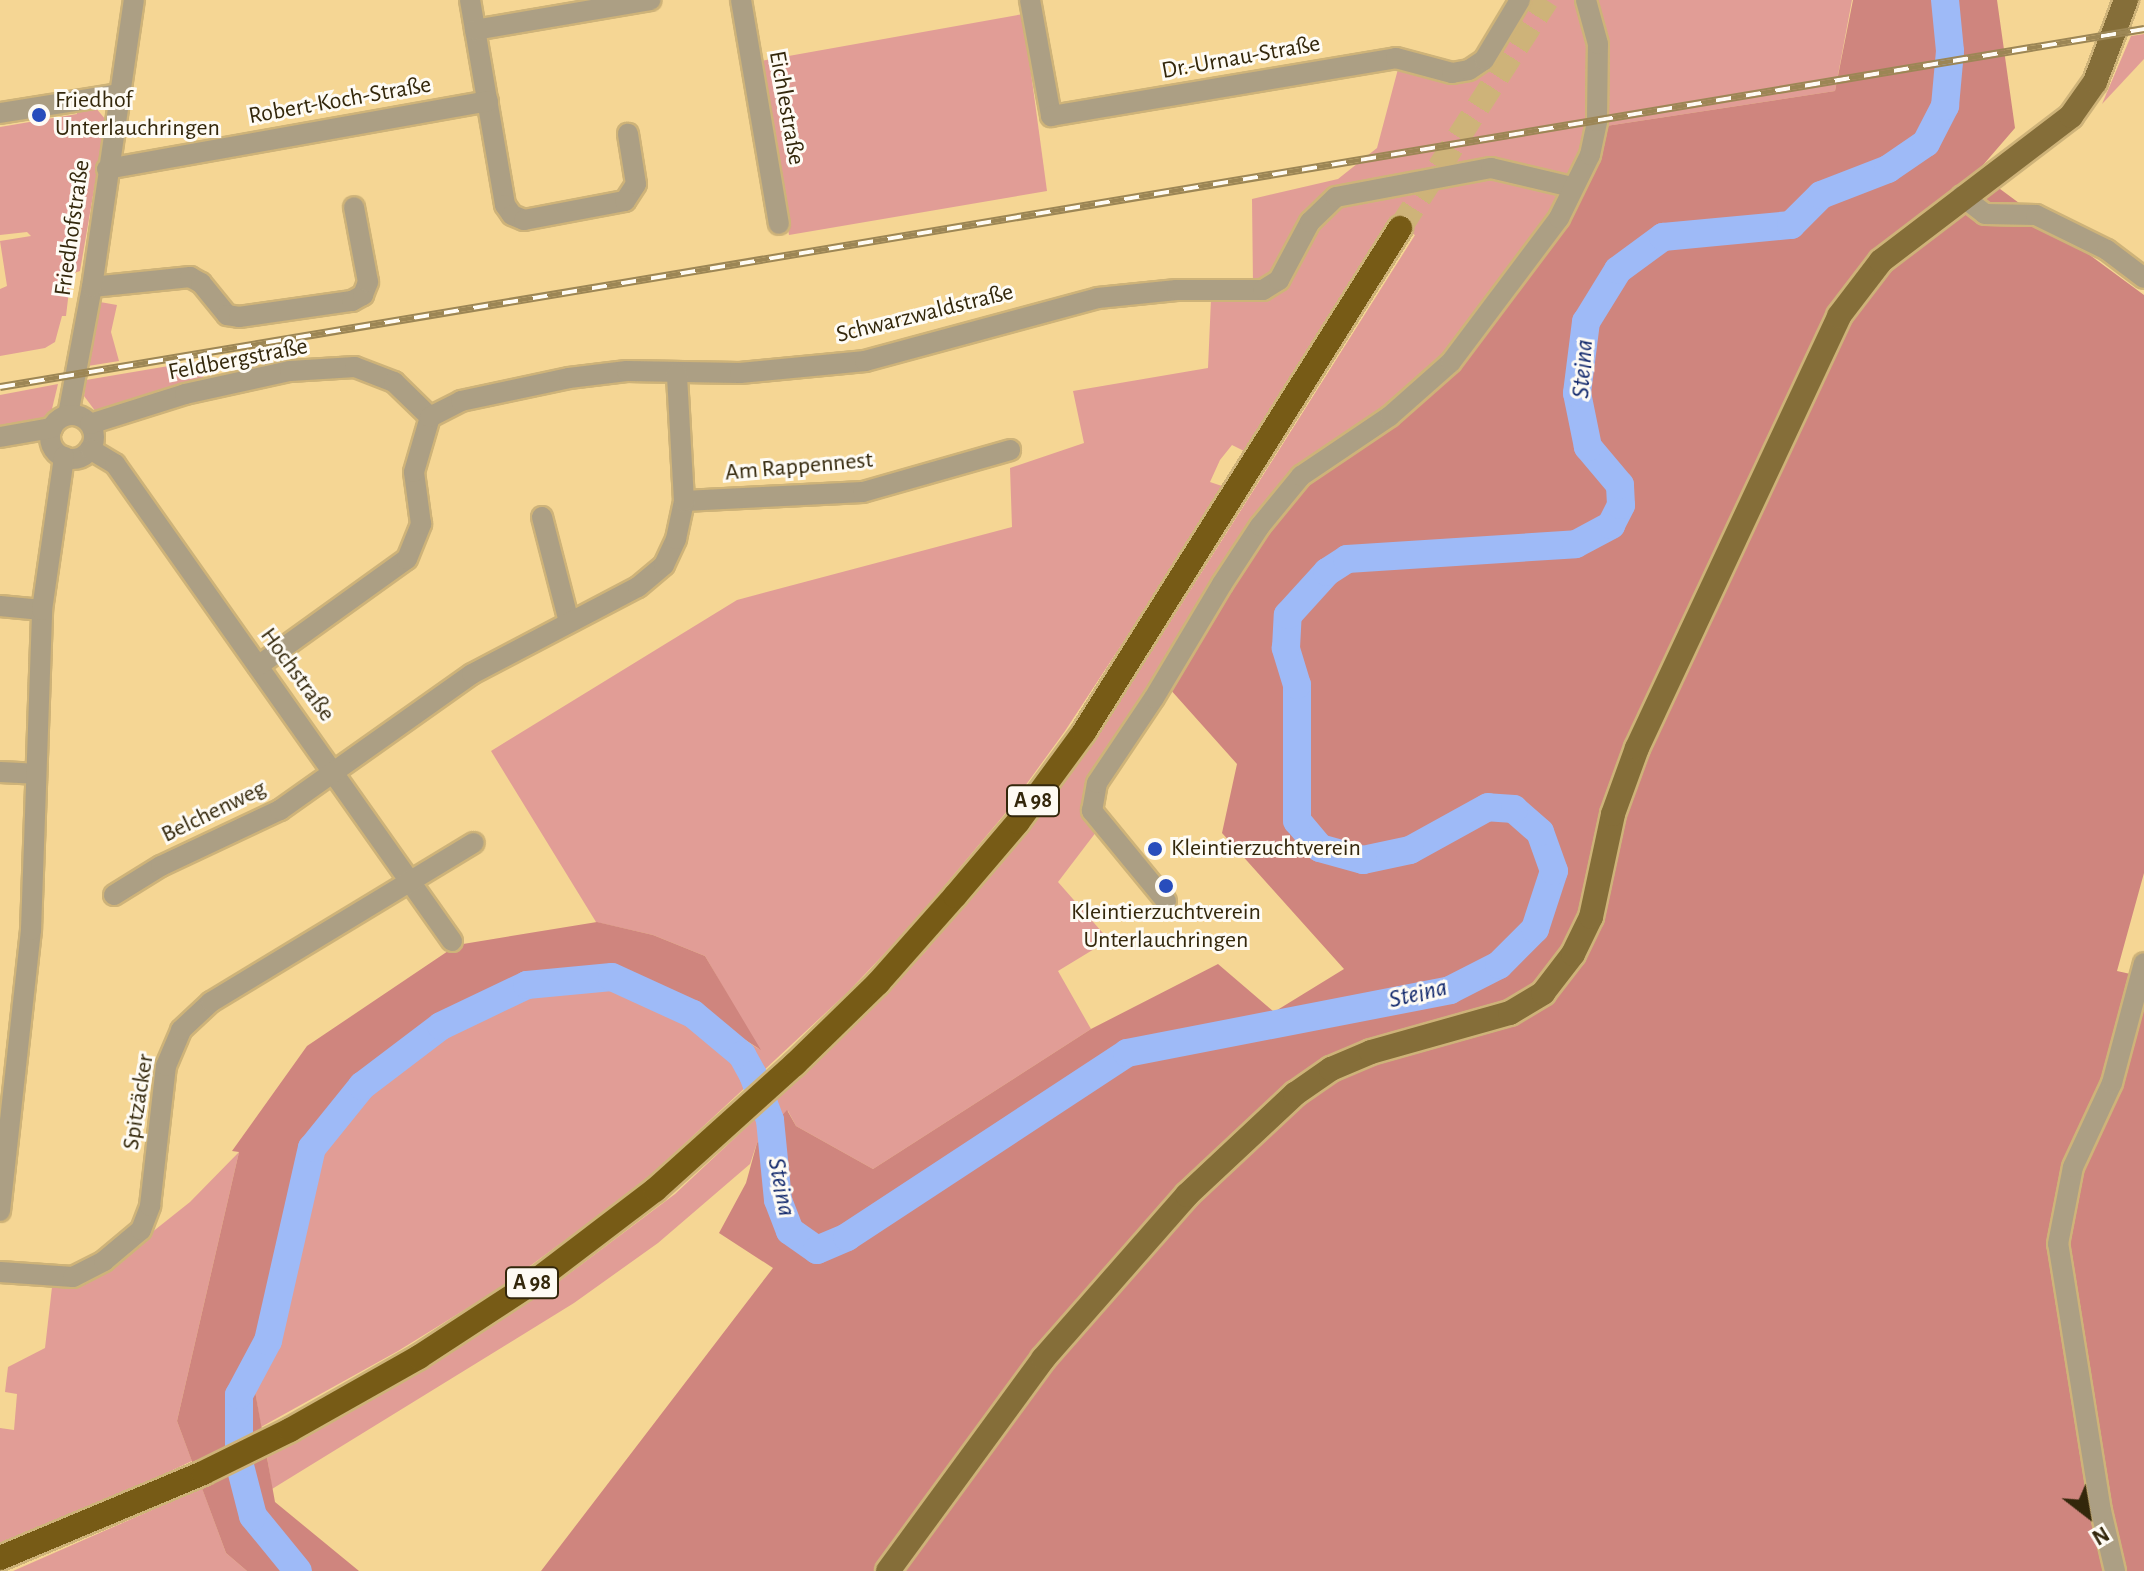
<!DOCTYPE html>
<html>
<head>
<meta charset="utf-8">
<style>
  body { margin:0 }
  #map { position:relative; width:2144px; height:1571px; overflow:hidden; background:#f5d694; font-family:"Alegreya Sans",sans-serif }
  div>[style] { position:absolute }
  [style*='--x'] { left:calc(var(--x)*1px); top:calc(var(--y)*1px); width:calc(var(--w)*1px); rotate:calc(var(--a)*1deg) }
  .green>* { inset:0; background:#e19d96 }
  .forest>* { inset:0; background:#cf857e }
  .river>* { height:28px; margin:-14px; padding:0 14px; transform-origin:14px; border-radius:14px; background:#9ebaf7 }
  .highway-tunnel>* { height:24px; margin-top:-12px; transform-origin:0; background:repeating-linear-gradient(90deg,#ceb379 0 24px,transparent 0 36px) }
  .roads { filter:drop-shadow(2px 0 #ceb379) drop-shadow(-2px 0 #ceb379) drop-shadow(0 2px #ceb379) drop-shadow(0 -2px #ceb379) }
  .minor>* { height:20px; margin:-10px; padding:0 10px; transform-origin:10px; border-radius:10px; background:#ac9f84 }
  .minor>.ring { margin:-10px; padding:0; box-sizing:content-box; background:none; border:20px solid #ac9f84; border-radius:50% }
  .major>* { height:24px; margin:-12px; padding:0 12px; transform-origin:12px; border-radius:12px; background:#856e39 }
  .highway>* { height:24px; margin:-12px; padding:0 12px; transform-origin:12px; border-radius:12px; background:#775b16 }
  .rail>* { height:8px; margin-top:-4px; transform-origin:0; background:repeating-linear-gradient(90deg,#fefbf4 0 15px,#9c8655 0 30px); box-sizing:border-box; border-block:2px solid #9c8655 }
  .dots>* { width:22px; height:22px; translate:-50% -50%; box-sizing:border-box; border:4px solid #fefbf4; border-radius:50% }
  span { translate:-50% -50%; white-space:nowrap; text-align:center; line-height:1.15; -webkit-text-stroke:6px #fefbf4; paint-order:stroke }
  .shield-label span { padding:2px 6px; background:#fefbf4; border:2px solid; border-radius:6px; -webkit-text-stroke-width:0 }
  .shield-label { font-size:22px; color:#33270b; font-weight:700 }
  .street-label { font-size:24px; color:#33270b }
  .poi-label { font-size:24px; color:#33270b }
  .left { translate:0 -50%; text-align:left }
  .water-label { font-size:26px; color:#11286c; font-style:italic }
  .north { position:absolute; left:2048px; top:1475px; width:80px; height:80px; -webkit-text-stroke:6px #fefbf4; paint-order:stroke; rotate:149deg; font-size:22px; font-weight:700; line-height:32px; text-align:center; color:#33270b }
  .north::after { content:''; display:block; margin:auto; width:28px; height:36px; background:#33270b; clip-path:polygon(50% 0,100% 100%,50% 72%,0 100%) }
</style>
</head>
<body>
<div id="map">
  <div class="green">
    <div style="clip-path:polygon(1529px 0,1852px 0,1835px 91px,1606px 126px,1460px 365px,1303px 481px,1120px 759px,1099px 799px,1106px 819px,1058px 882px,1109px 940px,1058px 971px,1091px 1029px,873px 1169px,796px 1126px,788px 1111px,757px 1143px,750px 1164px,658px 1243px,574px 1303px,272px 1489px,267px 1457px,413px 1376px,546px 1291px,675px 1194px,853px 1027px,925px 952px,1066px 777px,1129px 687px,1415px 235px,1388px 221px,1246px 452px,1232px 445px,1220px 460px,1210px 482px,1222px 486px,1223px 490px,1065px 731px,1004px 815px,910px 927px,847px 993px,652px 1174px,575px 1233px,500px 1288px,398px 1351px,261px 1427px,255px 1391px,332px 1118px,399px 1053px,575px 975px,661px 988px,759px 1049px,705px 956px,653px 935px,596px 922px,491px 751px,737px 600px,1012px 527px,1010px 468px,1084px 443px,1073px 391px,1208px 368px,1211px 299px,1253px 285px,1252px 199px,1338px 179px,1377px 148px,1398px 69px,1458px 79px)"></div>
    <div style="clip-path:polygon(1023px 14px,1047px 191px,789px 235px,760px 61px)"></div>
    <div style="clip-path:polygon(2144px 34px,2144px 59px,2102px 104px,2131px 36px)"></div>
    <div style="clip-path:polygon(76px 104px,95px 107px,106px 120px,80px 271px,71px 274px,66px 316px,62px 316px,55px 342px,45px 348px,0 356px,0 289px,7px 286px,0 241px,31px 236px,27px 232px,0 235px,0 127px,77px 114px)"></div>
    <div style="clip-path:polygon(100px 302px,117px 305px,111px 332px,119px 361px,88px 366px)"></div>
    <div style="clip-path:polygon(204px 360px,203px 378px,96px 412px,84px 396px,86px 380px)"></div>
    <div style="clip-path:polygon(58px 384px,51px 413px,45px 418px,0 428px,0 395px)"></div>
    <div style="clip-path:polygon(239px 1152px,177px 1421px,192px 1461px,115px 1497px,0 1544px,0 1428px,14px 1430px,17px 1394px,5px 1392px,8px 1367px,45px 1348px,52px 1287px,89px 1280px,102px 1272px,190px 1202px)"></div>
    <div style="clip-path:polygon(202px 1488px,226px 1553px,247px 1571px,13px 1571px)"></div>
  </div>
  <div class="forest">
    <div style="clip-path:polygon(1853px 0,1997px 0,2015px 128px,1977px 172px,2144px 295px,2144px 873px,2117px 971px,2144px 977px,2144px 1571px,541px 1571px,773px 1268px,719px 1233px,746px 1183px,757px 1143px,787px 1110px,796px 1126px,873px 1169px,1091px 1029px,1218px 964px,1274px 1012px,1344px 969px,1222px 833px,1237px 764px,1169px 688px,1224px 588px,1303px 481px,1460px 365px,1606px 126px,1835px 91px)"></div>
    <div style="clip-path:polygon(597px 922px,653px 935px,705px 956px,761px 1050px,666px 989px,575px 975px,399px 1053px,332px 1118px,255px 1391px,275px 1502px,359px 1571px,247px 1571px,226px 1553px,177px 1421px,239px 1152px,232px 1151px,307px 1046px,457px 945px)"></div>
  </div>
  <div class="river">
    <div style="--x:298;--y:1571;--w:71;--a:-129.3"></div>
    <div style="--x:253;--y:1516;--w:56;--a:-104.5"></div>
    <div style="--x:239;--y:1462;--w:67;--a:-90"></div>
    <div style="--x:239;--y:1395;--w:61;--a:-61.8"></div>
    <div style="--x:268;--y:1341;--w:198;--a:-77.2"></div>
    <div style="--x:312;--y:1148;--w:80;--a:-51.1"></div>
    <div style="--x:362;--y:1086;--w:99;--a:-37.2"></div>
    <div style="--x:441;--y:1026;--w:95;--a:-25.5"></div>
    <div style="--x:527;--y:985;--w:85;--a:-5.4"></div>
    <div style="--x:612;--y:977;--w:89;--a:24.6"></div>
    <div style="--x:693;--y:1014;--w:64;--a:39.9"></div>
    <div style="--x:742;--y:1055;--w:23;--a:61"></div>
    <div style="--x:753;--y:1075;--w:48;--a:69.3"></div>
    <div style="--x:770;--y:1120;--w:80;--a:84.3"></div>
    <div style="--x:778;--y:1200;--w:33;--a:69"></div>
    <div style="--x:790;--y:1231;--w:33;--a:35"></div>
    <div style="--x:817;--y:1250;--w:33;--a:-23"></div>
    <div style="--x:847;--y:1237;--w:335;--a:-33.3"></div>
    <div style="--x:1127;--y:1053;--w:329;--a:-11"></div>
    <div style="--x:1450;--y:990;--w:55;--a:-27"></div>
    <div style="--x:1499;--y:965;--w:51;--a:-45"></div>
    <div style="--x:1535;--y:929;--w:61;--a:-71.9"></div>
    <div style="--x:1554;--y:871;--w:41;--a:-109.7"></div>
    <div style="--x:1540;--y:832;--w:35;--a:-139"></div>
    <div style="--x:1514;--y:809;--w:26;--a:-176"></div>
    <div style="--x:1488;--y:807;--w:89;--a:151.1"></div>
    <div style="--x:1410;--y:850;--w:48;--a:168"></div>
    <div style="--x:1363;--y:860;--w:45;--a:-164.4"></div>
    <div style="--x:1320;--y:848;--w:35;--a:-130"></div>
    <div style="--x:1297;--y:821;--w:136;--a:-90"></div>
    <div style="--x:1297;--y:685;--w:39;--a:-107"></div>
    <div style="--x:1286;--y:648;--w:33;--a:-87"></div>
    <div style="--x:1288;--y:615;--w:58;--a:-47.8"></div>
    <div style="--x:1327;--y:572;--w:24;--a:-33"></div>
    <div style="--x:1347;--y:559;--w:229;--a:-3.7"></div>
    <div style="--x:1576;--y:544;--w:40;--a:-28"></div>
    <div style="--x:1611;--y:525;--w:22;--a:-63"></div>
    <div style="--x:1621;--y:505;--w:20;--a:-93"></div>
    <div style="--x:1620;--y:485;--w:50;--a:-130.1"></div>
    <div style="--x:1588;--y:447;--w:55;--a:-101.5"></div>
    <div style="--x:1577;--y:393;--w:72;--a:-82.8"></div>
    <div style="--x:1586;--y:322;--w:61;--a:-58.4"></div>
    <div style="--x:1618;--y:270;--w:56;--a:-36.3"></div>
    <div style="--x:1663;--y:237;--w:129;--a:-5.4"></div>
    <div style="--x:1791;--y:225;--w:42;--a:-45"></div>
    <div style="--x:1821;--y:195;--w:72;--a:-21.2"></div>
    <div style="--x:1888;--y:169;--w:46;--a:-34.4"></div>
    <div style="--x:1926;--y:143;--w:42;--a:-62.8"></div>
    <div style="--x:1945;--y:106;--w:55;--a:-84.8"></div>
    <div style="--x:1950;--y:51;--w:51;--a:-95.6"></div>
  </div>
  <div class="highway-tunnel">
    <div style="--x:1400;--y:228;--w:271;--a:-57.2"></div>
  </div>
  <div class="roads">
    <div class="minor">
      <div style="--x:470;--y:0;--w:208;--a:80.3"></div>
      <div style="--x:505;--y:205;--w:12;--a:55"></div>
      <div style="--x:512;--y:215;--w:13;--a:23"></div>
      <div style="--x:524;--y:220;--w:103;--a:-10.7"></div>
      <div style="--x:625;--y:201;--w:20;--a:-57"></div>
      <div style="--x:636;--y:184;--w:51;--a:-99.1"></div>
      <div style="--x:741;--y:0;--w:227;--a:80.4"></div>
      <div style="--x:1030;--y:0;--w:118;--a:79.7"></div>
      <div style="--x:1051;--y:116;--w:350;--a:-9.5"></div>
      <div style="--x:1396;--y:58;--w:58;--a:15"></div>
      <div style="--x:1452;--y:73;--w:17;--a:-10"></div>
      <div style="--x:1469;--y:70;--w:18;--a:-34"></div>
      <div style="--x:1484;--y:60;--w:70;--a:-59"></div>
      <div style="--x:475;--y:30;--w:178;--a:-9.7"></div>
      <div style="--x:0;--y:113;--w:120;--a:-9.1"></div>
      <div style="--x:107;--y:169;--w:387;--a:-10.1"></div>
      <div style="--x:1962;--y:196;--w:29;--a:38"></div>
      <div style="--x:1985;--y:214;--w:51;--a:1.1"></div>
      <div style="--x:2036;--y:215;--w:79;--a:26.2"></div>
      <div style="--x:2107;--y:250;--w:46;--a:37.1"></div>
      <div style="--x:92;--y:287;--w:99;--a:-5.8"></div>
      <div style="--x:190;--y:277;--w:13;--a:29"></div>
      <div style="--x:201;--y:283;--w:41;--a:50.9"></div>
      <div style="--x:227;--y:315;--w:12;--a:9"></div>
      <div style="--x:239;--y:317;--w:114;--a:-8.1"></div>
      <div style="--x:352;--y:301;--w:13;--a:-29"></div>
      <div style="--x:363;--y:295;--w:14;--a:-69"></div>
      <div style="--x:368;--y:282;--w:76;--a:-100.6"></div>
      <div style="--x:68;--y:415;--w:130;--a:-79.4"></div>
      <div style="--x:92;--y:287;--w:290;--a:-81.7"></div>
      <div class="ring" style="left:50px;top:415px;width:24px;height:24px"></div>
      <div style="--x:90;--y:424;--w:100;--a:-17.5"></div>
      <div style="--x:185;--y:394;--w:107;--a:-12.4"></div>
      <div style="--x:290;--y:371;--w:65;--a:-3.5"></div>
      <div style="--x:355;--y:367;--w:42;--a:21"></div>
      <div style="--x:394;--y:382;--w:50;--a:44.2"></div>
      <div style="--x:0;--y:437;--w:53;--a:-9.8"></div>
      <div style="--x:90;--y:449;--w:29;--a:31"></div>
      <div style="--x:115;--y:464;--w:584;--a:54.76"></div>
      <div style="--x:684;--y:501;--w:179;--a:-2.9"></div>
      <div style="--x:863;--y:492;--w:153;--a:-15.9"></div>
      <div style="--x:542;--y:517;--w:108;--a:75.6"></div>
      <div style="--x:0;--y:606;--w:42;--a:5.4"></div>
      <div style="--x:258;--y:666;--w:183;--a:-35.7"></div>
      <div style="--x:407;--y:559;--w:38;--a:-68"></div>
      <div style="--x:421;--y:524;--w:52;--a:-97.7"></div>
      <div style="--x:414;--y:472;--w:57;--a:-73.8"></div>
      <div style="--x:430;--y:417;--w:35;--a:-27"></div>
      <div style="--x:461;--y:401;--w:110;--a:-12"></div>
      <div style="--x:569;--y:378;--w:58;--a:-6.9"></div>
      <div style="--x:627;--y:371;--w:113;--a:1"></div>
      <div style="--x:740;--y:373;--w:126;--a:-5.5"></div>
      <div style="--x:865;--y:361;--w:241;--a:-15.1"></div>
      <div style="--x:1098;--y:298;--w:79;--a:-5.8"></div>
      <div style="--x:1177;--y:290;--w:86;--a:0"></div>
      <div style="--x:1263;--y:290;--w:19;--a:-32"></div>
      <div style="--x:1279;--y:280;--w:66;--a:-61.9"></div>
      <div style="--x:1310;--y:222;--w:36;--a:-44"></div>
      <div style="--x:1336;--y:197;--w:158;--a:-10.6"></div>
      <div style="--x:1491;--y:168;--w:83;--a:13.2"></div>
      <div style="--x:0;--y:772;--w:35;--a:3"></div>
      <div style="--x:114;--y:895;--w:55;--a:-31.7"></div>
      <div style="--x:161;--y:866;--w:132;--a:-25.2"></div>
      <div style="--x:280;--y:810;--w:235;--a:-35.3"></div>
      <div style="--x:472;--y:674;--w:187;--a:-27.7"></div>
      <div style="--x:638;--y:587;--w:34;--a:-40"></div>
      <div style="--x:664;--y:565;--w:29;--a:-65"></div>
      <div style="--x:676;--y:539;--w:39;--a:-78"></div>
      <div style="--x:684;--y:501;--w:127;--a:-93.2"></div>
      <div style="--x:1166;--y:901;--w:117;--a:-129.4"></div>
      <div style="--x:1092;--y:811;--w:28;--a:-80"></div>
      <div style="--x:1097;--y:783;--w:102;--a:-56.2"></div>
      <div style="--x:1154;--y:698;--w:133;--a:-59.2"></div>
      <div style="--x:1222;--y:584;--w:69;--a:-56.8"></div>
      <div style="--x:1260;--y:526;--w:65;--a:-50.6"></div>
      <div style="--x:1301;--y:476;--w:107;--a:-34"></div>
      <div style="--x:1390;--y:416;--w:81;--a:-41.5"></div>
      <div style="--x:1451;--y:362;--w:180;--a:-53.1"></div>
      <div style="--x:1559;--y:218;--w:70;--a:-63.8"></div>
      <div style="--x:1590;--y:155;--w:35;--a:-78"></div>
      <div style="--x:1597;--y:121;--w:77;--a:-89.3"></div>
      <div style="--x:1598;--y:44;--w:46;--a:-105.3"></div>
      <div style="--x:0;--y:1211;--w:283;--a:-83.7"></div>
      <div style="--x:31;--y:930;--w:320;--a:-88"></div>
      <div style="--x:42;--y:610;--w:155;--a:-81.8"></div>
      <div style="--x:0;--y:1272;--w:73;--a:3.9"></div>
      <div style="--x:73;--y:1277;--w:35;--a:-27"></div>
      <div style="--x:104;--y:1261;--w:48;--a:-40"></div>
      <div style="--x:141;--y:1230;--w:26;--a:-69"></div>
      <div style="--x:150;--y:1206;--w:141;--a:-83.5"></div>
      <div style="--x:166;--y:1066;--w:39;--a:-67"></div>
      <div style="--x:181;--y:1030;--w:41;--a:-43"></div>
      <div style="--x:211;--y:1002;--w:307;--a:-31.2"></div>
      <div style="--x:2115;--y:1571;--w:62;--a:-103.1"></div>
      <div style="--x:2101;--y:1511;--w:270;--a:-99.1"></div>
      <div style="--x:2058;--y:1244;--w:78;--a:-79"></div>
      <div style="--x:2073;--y:1167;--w:93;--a:-65.1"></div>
      <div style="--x:2112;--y:1083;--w:124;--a:-75.1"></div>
    </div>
    <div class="major">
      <div style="--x:888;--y:1571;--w:263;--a:-53.8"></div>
      <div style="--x:1043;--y:1359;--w:218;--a:-48.7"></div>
      <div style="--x:1187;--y:1195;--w:148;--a:-43.1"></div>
      <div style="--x:1295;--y:1094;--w:44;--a:-34.8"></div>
      <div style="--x:1331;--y:1069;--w:43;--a:-23"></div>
      <div style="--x:1371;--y:1052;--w:144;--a:-15.7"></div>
      <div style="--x:1510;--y:1013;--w:39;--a:-31"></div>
      <div style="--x:1543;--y:993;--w:49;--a:-52.4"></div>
      <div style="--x:1573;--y:954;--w:41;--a:-64.1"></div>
      <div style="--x:1591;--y:917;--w:105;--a:-77.9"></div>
      <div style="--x:1613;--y:814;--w:70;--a:-70"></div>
      <div style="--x:1637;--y:748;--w:477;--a:-64.9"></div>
      <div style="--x:1839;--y:316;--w:69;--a:-52.6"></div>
      <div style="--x:1881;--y:261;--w:239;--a:-37.3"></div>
      <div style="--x:2071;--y:116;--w:42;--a:-54.8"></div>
      <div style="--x:2095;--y:82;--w:88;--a:-69.3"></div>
    </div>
    <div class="highway">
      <div style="--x:0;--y:1558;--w:220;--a:-22.7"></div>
      <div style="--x:203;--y:1473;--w:97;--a:-26.3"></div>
      <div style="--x:290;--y:1430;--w:148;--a:-29.5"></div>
      <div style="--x:419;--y:1357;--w:142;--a:-33.2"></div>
      <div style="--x:538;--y:1279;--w:147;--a:-37.3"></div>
      <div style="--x:655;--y:1190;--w:188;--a:-42"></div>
      <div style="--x:795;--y:1064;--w:116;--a:-44.3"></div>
      <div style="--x:878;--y:983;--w:116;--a:-48.5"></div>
      <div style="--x:955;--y:896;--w:97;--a:-49.6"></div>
      <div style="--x:1018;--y:822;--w:112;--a:-53.7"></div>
      <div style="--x:1084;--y:732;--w:595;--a:-57.91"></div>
    </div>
  </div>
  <div class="rail">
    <div style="--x:0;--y:387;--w:2174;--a:-9.48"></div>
  </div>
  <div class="dots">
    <div style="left:39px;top:115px;background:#284dbc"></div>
    <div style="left:1155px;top:849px;background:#284dbc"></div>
    <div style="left:1166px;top:886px;background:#284dbc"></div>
  </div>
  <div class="shield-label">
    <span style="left:1033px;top:801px">A 98</span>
    <span style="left:532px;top:1283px">A 98</span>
  </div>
  <div class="street-label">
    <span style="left:1241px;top:58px;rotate:-10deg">Dr.-Urnau-Straße</span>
    <span style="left:340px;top:101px;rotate:-10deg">Robert-Koch-Straße</span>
    <span style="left:786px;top:108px;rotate:80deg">Eichlestraße</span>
    <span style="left:73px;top:228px;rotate:-82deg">Friedhofstraße</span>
    <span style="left:925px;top:314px;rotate:-14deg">Schwarzwaldstraße</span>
    <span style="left:238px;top:360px;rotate:-11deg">Feldbergstraße</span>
    <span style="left:799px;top:467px;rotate:-5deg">Am Rappennest</span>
    <span style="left:297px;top:675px;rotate:54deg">Hochstraße</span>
    <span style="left:214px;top:812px;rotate:-26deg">Belchenweg</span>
    <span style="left:139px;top:1102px;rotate:-81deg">Spitzäcker</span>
  </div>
  <div class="poi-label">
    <span class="left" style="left:55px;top:115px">Friedhof<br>Unterlauchringen</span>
    <span class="left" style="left:1171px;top:849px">Kleintierzuchtverein</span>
    <span style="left:1166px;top:927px">Kleintierzuchtverein<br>Unterlauchringen</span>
  </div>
  <div class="water-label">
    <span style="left:1583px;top:369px;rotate:-86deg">Steina</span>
    <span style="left:1418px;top:994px;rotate:-13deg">Steina</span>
    <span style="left:781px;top:1187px;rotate:79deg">Steina</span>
  </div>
  <div class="north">N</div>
</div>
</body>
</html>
